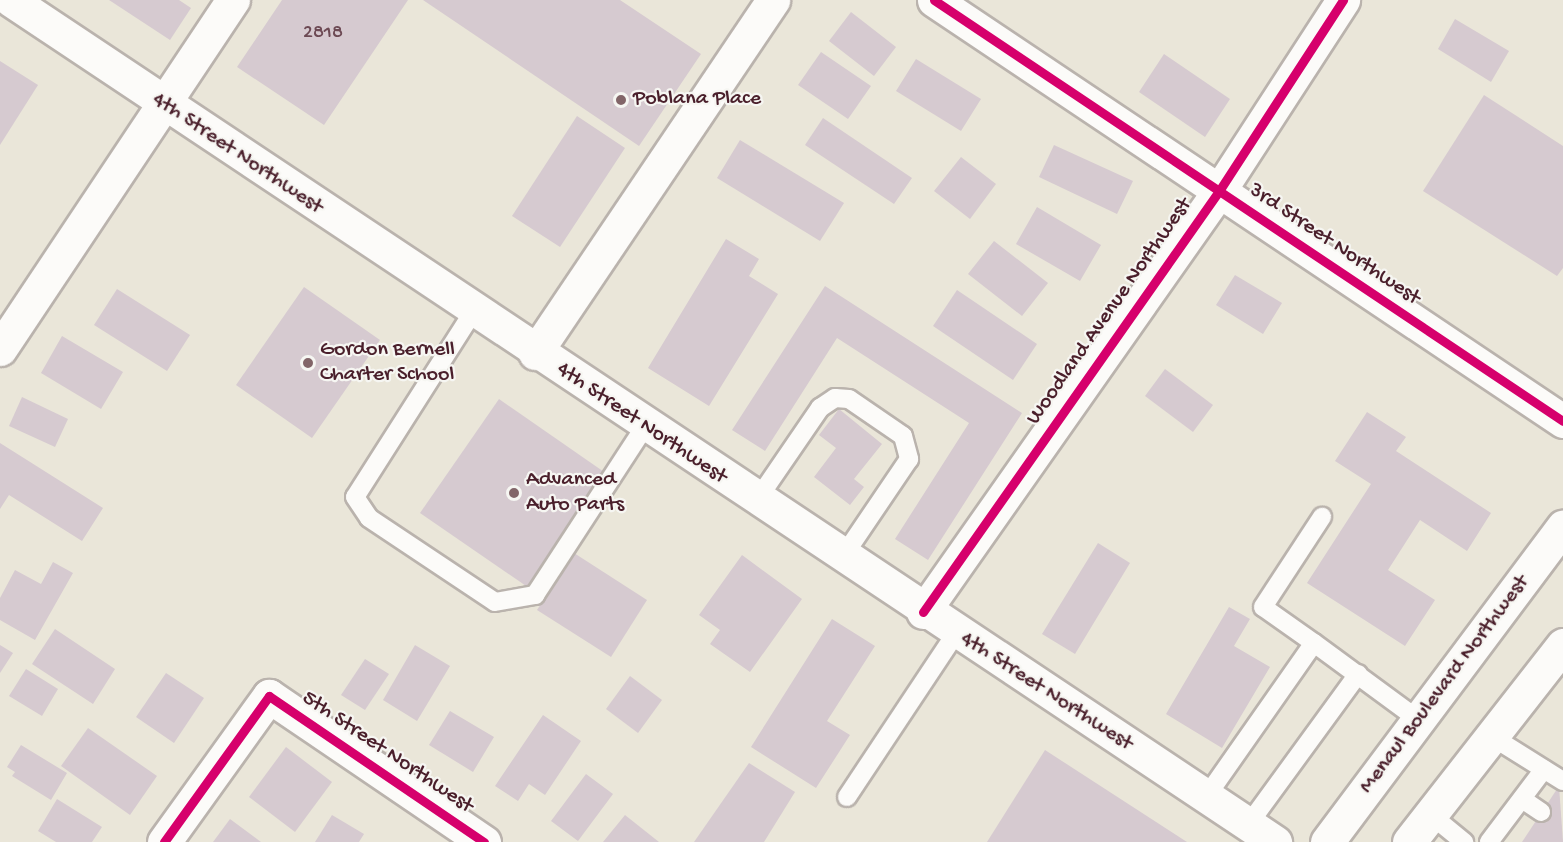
<!DOCTYPE html>
<html>
<head>
<meta charset="utf-8">
<style>
  body { margin:0 }
  #map { position:relative; width:1563px; height:842px; overflow:hidden; background:#eae6d9; font-family:"Gochi Hand",sans-serif }
  div>[style] { position:absolute }
  [style*='--x'] { left:calc(var(--x)*1px); top:calc(var(--y)*1px); width:calc(var(--w)*1px); rotate:calc(var(--a)*1deg) }
  .building>* { inset:0; background:#d6cad0 }
  .roads { filter:drop-shadow(2px 0 #bab3ad) drop-shadow(-2px 0 #bab3ad) drop-shadow(0 2px #bab3ad) drop-shadow(0 -2px #bab3ad) }
  .lane>* { height:18px; margin:-9px; padding:0 9px; transform-origin:9px; border-radius:9px; background:#fcfbf9 }
  .street>* { height:33px; margin:-16.5px; padding:0 16.5px; transform-origin:16.5px; border-radius:16.5px; background:#fcfbf9 }
  .secondary>* { height:33px; margin:-16.5px; padding:0 16.5px; transform-origin:16.5px; border-radius:16.5px; background:#fcfbf9 }
  .cycleway>* { height:9px; margin:-4.5px; padding:0 4.5px; transform-origin:4.5px; border-radius:4.5px; background:#d6006c }
  .dots>* { width:16px; height:16px; translate:-50% -50%; box-sizing:border-box; border:3px solid #f6f6f2; border-radius:50% }
  span { translate:-50% -50%; white-space:nowrap; text-align:center; line-height:1.15; -webkit-text-stroke:4.5px #f6f6f2; paint-order:stroke }
  .number-label { font-size:20px; color:#6d4a54 }
  .number-label span { -webkit-text-stroke-width:0 }
  .poi-label { font-size:22px; color:#4a1f2b }
  .left { translate:0 -50%; text-align:left }
  .street-label { font-size:22px; color:#4a1f2b }
</style>
</head>
<body>
<div id="map">
  <div class="building">
    <div style="clip-path:polygon(109px 0,179px 0,191px 8px,170px 40px)"></div>
    <div style="clip-path:polygon(282px 0,408px 0,324px 125px,237px 67px)"></div>
    <div style="clip-path:polygon(423px 0,620px 0,701px 54px,639px 146px)"></div>
    <div style="clip-path:polygon(851px 12px,896px 47px,874px 76px,829px 41px)"></div>
    <div style="clip-path:polygon(1455px 19px,1509px 51px,1491px 82px,1438px 49px)"></div>
    <div style="clip-path:polygon(821px 52px,871px 86px,848px 119px,798px 85px)"></div>
    <div style="clip-path:polygon(1164px 54px,1230px 99px,1205px 137px,1139px 92px)"></div>
    <div style="clip-path:polygon(916px 59px,981px 99px,961px 131px,896px 91px)"></div>
    <div style="clip-path:polygon(0 61px,38px 85px,0 145px)"></div>
    <div style="clip-path:polygon(1484px 95px,1563px 146px,1563px 268px,1557px 276px,1423px 191px)"></div>
    <div style="clip-path:polygon(577px 116px,625px 148px,560px 247px,512px 216px)"></div>
    <div style="clip-path:polygon(823px 118px,912px 178px,894px 204px,805px 145px)"></div>
    <div style="clip-path:polygon(740px 140px,844px 203px,820px 241px,717px 178px)"></div>
    <div style="clip-path:polygon(1054px 145px,1133px 181px,1117px 214px,1039px 177px)"></div>
    <div style="clip-path:polygon(961px 157px,996px 184px,970px 219px,934px 191px)"></div>
    <div style="clip-path:polygon(1037px 207px,1101px 245px,1080px 281px,1016px 244px)"></div>
    <div style="clip-path:polygon(726px 239px,759px 259px,749px 276px,778px 294px,709px 406px,648px 368px)"></div>
    <div style="clip-path:polygon(994px 241px,1048px 283px,1022px 316px,968px 274px)"></div>
    <div style="clip-path:polygon(1235px 275px,1282px 303px,1263px 334px,1216px 305px)"></div>
    <div style="clip-path:polygon(825px 286px,1022px 413px,928px 560px,895px 539px,969px 423px,837px 338px,765px 451px,732px 430px)"></div>
    <div style="clip-path:polygon(304px 287px,380px 340px,312px 438px,236px 385px)"></div>
    <div style="clip-path:polygon(117px 289px,190px 335px,167px 371px,94px 325px)"></div>
    <div style="clip-path:polygon(957px 290px,1037px 344px,1013px 380px,933px 326px)"></div>
    <div style="clip-path:polygon(62px 336px,123px 372px,101px 409px,41px 373px)"></div>
    <div style="clip-path:polygon(1165px 369px,1213px 405px,1193px 432px,1145px 396px)"></div>
    <div style="clip-path:polygon(22px 397px,68px 419px,55px 447px,9px 426px)"></div>
    <div style="clip-path:polygon(499px 399px,607px 474px,529px 588px,420px 513px)"></div>
    <div style="clip-path:polygon(839px 409px,882px 444px,854px 479px,864px 487px,850px 505px,814px 477px,836px 448px,819px 435px)"></div>
    <div style="clip-path:polygon(1367px 412px,1406px 437px,1396px 451px,1491px 513px,1467px 551px,1420px 520px,1388px 570px,1435px 600px,1405px 646px,1307px 583px,1371px 484px,1335px 461px)"></div>
    <div style="clip-path:polygon(0 443px,103px 508px,82px 541px,9px 495px,0 509px)"></div>
    <div style="clip-path:polygon(1098px 543px,1130px 563px,1075px 654px,1042px 634px)"></div>
    <div style="clip-path:polygon(574px 553px,647px 600px,611px 657px,537px 610px)"></div>
    <div style="clip-path:polygon(742px 555px,802px 599px,750px 672px,710px 644px,720px 630px,699px 615px)"></div>
    <div style="clip-path:polygon(53px 562px,73px 573px,35px 640px,0 620px,0 598px,15px 570px,41px 584px)"></div>
    <div style="clip-path:polygon(1229px 607px,1250px 619px,1234px 646px,1270px 667px,1222px 748px,1166px 714px)"></div>
    <div style="clip-path:polygon(832px 619px,875px 646px,827px 721px,850px 735px,816px 788px,751px 747px)"></div>
    <div style="clip-path:polygon(55px 629px,115px 669px,93px 704px,32px 664px)"></div>
    <div style="clip-path:polygon(0 645px,13px 653px,0 673px)"></div>
    <div style="clip-path:polygon(415px 645px,450px 666px,417px 721px,383px 700px)"></div>
    <div style="clip-path:polygon(365px 659px,389px 674px,365px 710px,341px 695px)"></div>
    <div style="clip-path:polygon(26px 669px,58px 689px,42px 716px,9px 696px)"></div>
    <div style="clip-path:polygon(166px 673px,204px 698px,174px 743px,136px 717px)"></div>
    <div style="clip-path:polygon(630px 676px,662px 700px,638px 733px,606px 709px)"></div>
    <div style="clip-path:polygon(450px 711px,494px 737px,473px 772px,429px 745px)"></div>
    <div style="clip-path:polygon(543px 715px,581px 741px,545px 795px,529px 784px,518px 801px,495px 786px)"></div>
    <div style="clip-path:polygon(88px 728px,157px 776px,130px 815px,61px 766px)"></div>
    <div style="clip-path:polygon(21px 745px,67px 773px,51px 800px,12px 776px,15px 772px,7px 767px)"></div>
    <div style="clip-path:polygon(286px 747px,332px 782px,295px 832px,249px 797px)"></div>
    <div style="clip-path:polygon(1045px 750px,1187px 842px,987px 842px)"></div>
    <div style="clip-path:polygon(749px 763px,795px 792px,764px 842px,694px 842px)"></div>
    <div style="clip-path:polygon(586px 774px,613px 794px,578px 841px,551px 821px)"></div>
    <div style="clip-path:polygon(1559px 786px,1563px 842px,1522px 842px)"></div>
    <div style="clip-path:polygon(57px 799px,102px 827px,92px 842px,56px 842px,38px 831px)"></div>
    <div style="clip-path:polygon(332px 815px,364px 834px,359px 842px,315px 842px)"></div>
    <div style="clip-path:polygon(625px 815px,659px 842px,603px 842px)"></div>
    <div style="clip-path:polygon(230px 819px,261px 842px,213px 842px)"></div>
  </div>
  <div class="roads">
    <div class="lane">
      <div style="--x:473;--y:312;--w:219;--a:122.5"></div>
      <div style="--x:355;--y:497;--w:25;--a:56"></div>
      <div style="--x:369;--y:518;--w:151;--a:33.7"></div>
      <div style="--x:495;--y:602;--w:41;--a:-9.9"></div>
      <div style="--x:535;--y:595;--w:202;--a:-56.9"></div>
      <div style="--x:757;--y:500;--w:112;--a:-55.6"></div>
      <div style="--x:820;--y:408;--w:18;--a:-34"></div>
      <div style="--x:835;--y:398;--w:14;--a:4"></div>
      <div style="--x:849;--y:399;--w:65;--a:34.4"></div>
      <div style="--x:903;--y:436;--w:24;--a:75"></div>
      <div style="--x:909;--y:459;--w:120;--a:124.1"></div>
      <div style="--x:1314;--y:643;--w:130;--a:36.3"></div>
      <div style="--x:1491;--y:736;--w:85;--a:32"></div>
      <div style="--x:847;--y:797;--w:197;--a:-56.4"></div>
      <div style="--x:1206;--y:797;--w:188;--a:-55"></div>
      <div style="--x:1314;--y:643;--w:62;--a:-144.8"></div>
      <div style="--x:1263;--y:607;--w:108;--a:-56.8"></div>
      <div style="--x:1522;--y:799;--w:23;--a:34"></div>
      <div style="--x:1431;--y:815;--w:43;--a:39.3"></div>
      <div style="--x:1248;--y:825;--w:187;--a:-53.9"></div>
      <div style="--x:1489;--y:842;--w:91;--a:-53"></div>
    </div>
    <div class="street">
      <div style="--x:934;--y:0;--w:757;--a:33.8"></div>
      <div style="--x:0;--y:349;--w:420;--a:-56.3"></div>
      <div style="--x:535;--y:353;--w:426;--a:-56"></div>
      <div style="--x:923;--y:612;--w:515;--a:-54.89"></div>
      <div style="--x:1219;--y:191;--w:228;--a:-57"></div>
      <div style="--x:164;--y:842;--w:180;--a:-54.3"></div>
      <div style="--x:269;--y:696;--w:260;--a:34.2"></div>
    </div>
    <div class="secondary">
      <div style="--x:11;--y:0;--w:1519;--a:33.67"></div>
      <div style="--x:1327;--y:842;--w:394;--a:-53.2"></div>
      <div style="--x:1409;--y:842;--w:250;--a:-52"></div>
    </div>
  </div>
  <div class="cycleway">
    <div style="--x:934;--y:0;--w:757;--a:33.8"></div>
    <div style="--x:923;--y:612;--w:515;--a:-54.89"></div>
    <div style="--x:1219;--y:191;--w:228;--a:-57"></div>
    <div style="--x:164;--y:842;--w:180;--a:-54.3"></div>
    <div style="--x:269;--y:696;--w:260;--a:34.2"></div>
  </div>
  <div class="dots">
    <div style="left:621px;top:100px;background:#826568"></div>
    <div style="left:308px;top:363px;background:#826568"></div>
    <div style="left:514px;top:493px;background:#826568"></div>
  </div>
  <div class="number-label">
    <span style="left:323px;top:33px">2818</span>
  </div>
  <div class="poi-label">
    <span class="left" style="left:633px;top:100px">Poblana Place</span>
    <span class="left" style="left:320px;top:363px">Gordon Bernell<br>Charter School</span>
    <span class="left" style="left:526px;top:493px">Advanced<br>Auto Parts</span>
  </div>
  <div class="street-label">
    <span style="left:237px;top:154px;rotate:34deg">4th Street Northwest</span>
    <span style="left:1334px;top:245px;rotate:34deg">3rd Street Northwest</span>
    <span style="left:1110px;top:312px;rotate:-55deg">Woodland Avenue Northwest</span>
    <span style="left:641px;top:424px;rotate:34deg">4th Street Northwest</span>
    <span style="left:1445px;top:685px;rotate:-53deg">Menaul Boulevard Northwest</span>
    <span style="left:1046px;top:692px;rotate:33deg">4th Street Northwest</span>
    <span style="left:387px;top:753px;rotate:34deg">5th Street Northwest</span>
  </div>
</div>
</body>
</html>
